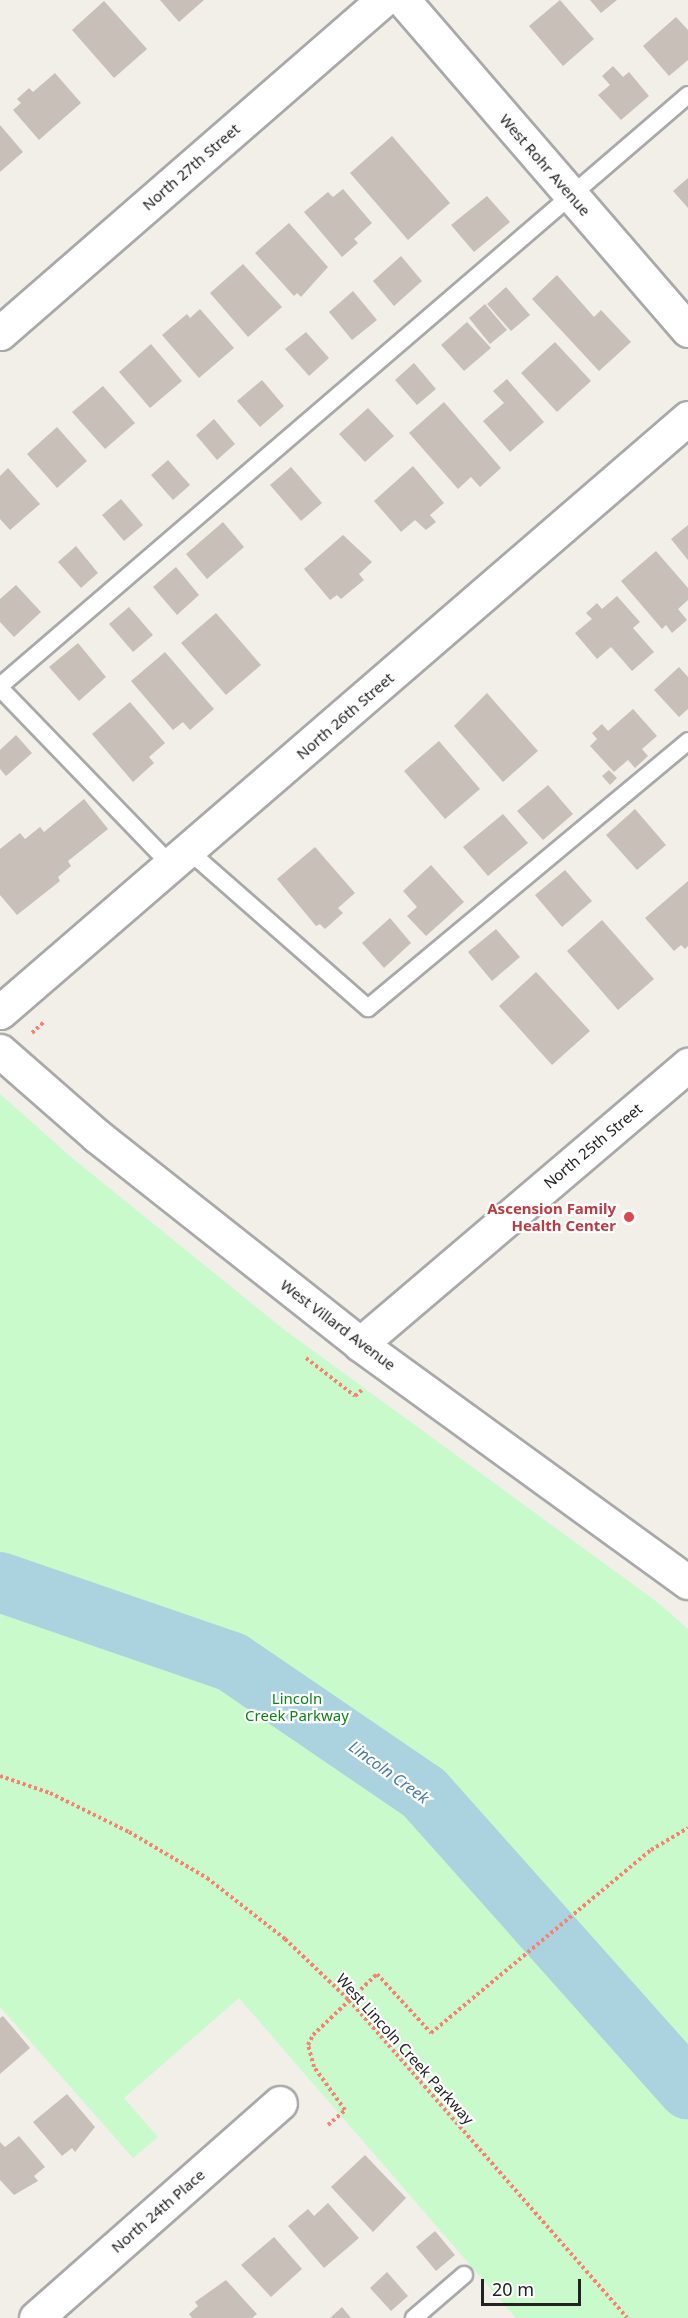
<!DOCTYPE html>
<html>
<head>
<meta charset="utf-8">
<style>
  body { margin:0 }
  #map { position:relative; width:688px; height:2318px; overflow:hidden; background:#f2efe9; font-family:"Noto Sans",sans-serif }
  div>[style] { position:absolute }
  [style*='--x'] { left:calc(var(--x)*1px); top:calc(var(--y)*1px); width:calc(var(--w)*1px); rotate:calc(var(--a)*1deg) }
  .park>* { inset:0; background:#c8facc }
  .river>* { height:60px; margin:-30px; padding:0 30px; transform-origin:30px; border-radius:30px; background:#aad3df }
  .building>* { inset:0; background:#c7bfb8 }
  .path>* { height:4px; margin-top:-2px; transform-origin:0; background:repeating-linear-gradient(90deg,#fa8072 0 3px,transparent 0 6px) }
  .roads { filter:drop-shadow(2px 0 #a9a9a9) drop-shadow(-2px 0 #a9a9a9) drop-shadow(0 2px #a9a9a9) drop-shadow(0 -2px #a9a9a9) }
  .service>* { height:16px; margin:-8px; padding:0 8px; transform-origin:8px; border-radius:8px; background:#fff }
  .minor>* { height:33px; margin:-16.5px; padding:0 16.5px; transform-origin:16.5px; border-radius:16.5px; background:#fff }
  .tertiary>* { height:33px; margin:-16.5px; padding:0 16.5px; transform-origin:16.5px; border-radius:16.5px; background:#fff }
  .dots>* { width:16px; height:16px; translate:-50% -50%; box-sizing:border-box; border:3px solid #fff; border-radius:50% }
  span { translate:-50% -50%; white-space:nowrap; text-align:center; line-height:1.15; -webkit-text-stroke:4.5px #fff; paint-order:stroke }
  .street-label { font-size:15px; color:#222 }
  .health-label { font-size:15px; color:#be3a42; font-weight:700 }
  .right { translate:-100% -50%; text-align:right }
  .park-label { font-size:15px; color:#0c8416 }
  .water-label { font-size:16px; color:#4a7aab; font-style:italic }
  .scale { position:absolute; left:481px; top:2279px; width:100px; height:27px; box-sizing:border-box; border:3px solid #222; border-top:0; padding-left:8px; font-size:18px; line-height:21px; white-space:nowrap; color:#222; -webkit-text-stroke:4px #fff; paint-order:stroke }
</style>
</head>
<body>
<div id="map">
  <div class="park">
    <div style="clip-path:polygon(0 1094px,71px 1157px,282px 1328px,657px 1602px,688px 1629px,688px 2318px,516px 2318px,239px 1998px,124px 2098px,158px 2137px,133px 2158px,0 2007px)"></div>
  </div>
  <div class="river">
    <div style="--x:0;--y:1582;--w:245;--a:19"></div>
    <div style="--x:232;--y:1662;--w:232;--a:34.3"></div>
    <div style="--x:424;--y:1793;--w:397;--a:48.3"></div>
  </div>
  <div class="building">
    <div style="clip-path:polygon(160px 0,204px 0,179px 22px)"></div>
    <div style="clip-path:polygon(560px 0,594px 39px,563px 66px,529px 26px)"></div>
    <div style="clip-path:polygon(590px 0,617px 0,601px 13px)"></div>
    <div style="clip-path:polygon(104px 1px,147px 49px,114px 78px,72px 30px)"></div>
    <div style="clip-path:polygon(676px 17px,688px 30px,688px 60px,669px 76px,643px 46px)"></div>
    <div style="clip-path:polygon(613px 66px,623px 77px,629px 72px,649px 96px,621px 120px,598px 95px,610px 85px,602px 76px)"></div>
    <div style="clip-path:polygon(55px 73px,81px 103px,39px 140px,13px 110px,21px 103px,17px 99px,29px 88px,33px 92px)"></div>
    <div style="clip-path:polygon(0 125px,23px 152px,0 172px)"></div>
    <div style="clip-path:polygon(392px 136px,450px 203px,408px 240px,350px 173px)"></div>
    <div style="clip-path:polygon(688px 178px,688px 208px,673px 191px)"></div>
    <div style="clip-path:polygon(343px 189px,372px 223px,354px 239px,358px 243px,342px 257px,304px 212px,328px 192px,333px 197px)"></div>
    <div style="clip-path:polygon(487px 196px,510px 222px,474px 252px,451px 225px)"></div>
    <div style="clip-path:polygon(289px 223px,328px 267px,301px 297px,297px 293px,294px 296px,255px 253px)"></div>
    <div style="clip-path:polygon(401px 256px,422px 281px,394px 306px,373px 281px)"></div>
    <div style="clip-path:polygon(243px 264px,282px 307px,248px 337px,210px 293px)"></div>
    <div style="clip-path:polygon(557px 275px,594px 317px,601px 310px,631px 342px,599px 371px,532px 299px)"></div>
    <div style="clip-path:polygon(506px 287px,530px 315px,511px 331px,487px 304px)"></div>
    <div style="clip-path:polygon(353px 291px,377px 320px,352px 340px,329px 312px)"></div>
    <div style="clip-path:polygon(485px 304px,507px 330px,490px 344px,469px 318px)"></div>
    <div style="clip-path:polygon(200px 309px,234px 348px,199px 378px,162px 335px,187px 314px,190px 318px)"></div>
    <div style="clip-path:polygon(467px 322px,491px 348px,464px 371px,441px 345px)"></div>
    <div style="clip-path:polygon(306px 332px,329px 358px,309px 376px,285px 349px)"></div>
    <div style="clip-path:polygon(555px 342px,591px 381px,557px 412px,521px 373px)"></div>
    <div style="clip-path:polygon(151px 344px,182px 381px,150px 408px,119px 372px)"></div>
    <div style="clip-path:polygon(414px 363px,436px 389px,417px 405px,395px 380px)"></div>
    <div style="clip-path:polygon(507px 379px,544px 422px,510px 452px,483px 421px,504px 403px,493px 391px)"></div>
    <div style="clip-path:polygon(262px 380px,284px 406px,260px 427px,237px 401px)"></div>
    <div style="clip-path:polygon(103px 386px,135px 423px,105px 449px,72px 412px)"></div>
    <div style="clip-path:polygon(444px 402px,501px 468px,480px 487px,471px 477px,458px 489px,409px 433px)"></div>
    <div style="clip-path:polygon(368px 408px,394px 436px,365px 462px,339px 434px)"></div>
    <div style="clip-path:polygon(214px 419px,235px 444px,217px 460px,196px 435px)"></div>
    <div style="clip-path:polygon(57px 427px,87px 461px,57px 488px,27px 454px)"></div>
    <div style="clip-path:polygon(168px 460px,190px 485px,173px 500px,151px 475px)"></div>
    <div style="clip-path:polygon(413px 466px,444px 503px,430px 515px,436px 522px,426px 530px,415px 520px,401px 532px,374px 501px)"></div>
    <div style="clip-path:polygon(291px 467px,322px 503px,301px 521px,270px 485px)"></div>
    <div style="clip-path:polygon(8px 468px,40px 504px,10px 530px,0 519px,0 476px)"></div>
    <div style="clip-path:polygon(121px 499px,143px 525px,124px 541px,102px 515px)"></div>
    <div style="clip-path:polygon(223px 522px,244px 547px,207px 579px,186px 554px)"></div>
    <div style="clip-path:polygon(688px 525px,688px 560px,671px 539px)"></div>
    <div style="clip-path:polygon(343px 535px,372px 562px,359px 574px,364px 580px,341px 599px,337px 595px,330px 600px,304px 569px)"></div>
    <div style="clip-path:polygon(76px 546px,98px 573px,81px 588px,58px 562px)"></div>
    <div style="clip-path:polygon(656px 551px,688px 588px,688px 600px,678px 609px,687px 620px,672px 633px,666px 625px,662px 629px,621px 581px)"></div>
    <div style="clip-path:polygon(176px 567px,199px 595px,177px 615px,153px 587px)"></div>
    <div style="clip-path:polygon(16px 585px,41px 612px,14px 637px,0 622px,0 599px)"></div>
    <div style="clip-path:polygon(617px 596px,640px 622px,633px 628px,654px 652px,632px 671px,611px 647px,597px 659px,575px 633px,592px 619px,586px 613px,597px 603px,602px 609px)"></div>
    <div style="clip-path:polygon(129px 607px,153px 635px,133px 652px,109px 624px)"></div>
    <div style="clip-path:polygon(216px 613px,261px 665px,226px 695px,181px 643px)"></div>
    <div style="clip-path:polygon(78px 643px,106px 677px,79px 701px,49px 667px)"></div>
    <div style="clip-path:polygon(165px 652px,214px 709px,190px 730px,183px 722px,173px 730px,131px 681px)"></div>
    <div style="clip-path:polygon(679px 667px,688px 677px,688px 709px,679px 717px,654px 690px)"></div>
    <div style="clip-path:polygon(487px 693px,538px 751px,503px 782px,454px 726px)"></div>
    <div style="clip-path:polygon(130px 702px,165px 743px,149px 757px,154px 763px,133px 782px,92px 734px)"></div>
    <div style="clip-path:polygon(633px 709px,657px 736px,642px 749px,648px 756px,635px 768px,628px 760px,614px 772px,590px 746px,597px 739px,592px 733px,602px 724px,608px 731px)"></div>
    <div style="clip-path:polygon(16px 735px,32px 753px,6px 776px,0 769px,0 750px)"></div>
    <div style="clip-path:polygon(439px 741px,480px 789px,445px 819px,404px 771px)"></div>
    <div style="clip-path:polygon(609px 770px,617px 778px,610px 785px,602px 776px)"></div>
    <div style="clip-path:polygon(548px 785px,573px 814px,543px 840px,517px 811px)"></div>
    <div style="clip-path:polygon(84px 799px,108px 829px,68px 861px,71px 866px,58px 877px,60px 881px,17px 915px,0 895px,0 849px,20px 833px,25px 839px,40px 827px,44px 832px)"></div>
    <div style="clip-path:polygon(635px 809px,666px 845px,637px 870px,606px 835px)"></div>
    <div style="clip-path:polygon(503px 814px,528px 843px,488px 876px,463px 847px)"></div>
    <div style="clip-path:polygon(315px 847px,355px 893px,338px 908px,343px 913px,325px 929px,320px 924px,316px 926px,277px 879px)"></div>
    <div style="clip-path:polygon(431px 865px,464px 902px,426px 936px,407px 916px,417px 907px,403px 891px)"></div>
    <div style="clip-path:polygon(565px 870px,592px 901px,562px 927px,535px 895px)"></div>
    <div style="clip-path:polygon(688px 881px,688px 946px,685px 949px,681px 945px,674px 951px,645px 918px)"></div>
    <div style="clip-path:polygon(390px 918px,411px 943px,384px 968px,362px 943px)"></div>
    <div style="clip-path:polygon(602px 920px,654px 979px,618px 1010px,567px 951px)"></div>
    <div style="clip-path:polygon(496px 929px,520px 957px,492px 981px,468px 952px)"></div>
    <div style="clip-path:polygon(536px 972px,590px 1031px,552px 1065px,499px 1006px)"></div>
    <div style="clip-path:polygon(3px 2016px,30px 2048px,0 2074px,0 2018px)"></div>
    <div style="clip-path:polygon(67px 2094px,95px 2127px,75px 2152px,72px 2148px,62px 2156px,33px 2122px)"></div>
    <div style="clip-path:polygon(19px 2136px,45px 2167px,34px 2176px,38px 2181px,14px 2195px,0 2180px,0 2142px,5px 2147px)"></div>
    <div style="clip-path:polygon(365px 2155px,406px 2198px,373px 2232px,331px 2187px)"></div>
    <div style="clip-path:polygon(328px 2203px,359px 2238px,324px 2268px,288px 2226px,308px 2209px,314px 2216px)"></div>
    <div style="clip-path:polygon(435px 2231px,455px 2255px,436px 2271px,416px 2247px)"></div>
    <div style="clip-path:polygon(274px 2237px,302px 2269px,271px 2297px,241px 2265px)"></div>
    <div style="clip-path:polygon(387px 2272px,408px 2296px,391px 2311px,370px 2288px)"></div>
    <div style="clip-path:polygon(226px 2280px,257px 2314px,252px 2318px,192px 2318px,189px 2314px,198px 2306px,195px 2302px)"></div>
    <div style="clip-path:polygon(342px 2307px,351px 2318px,330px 2318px)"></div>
  </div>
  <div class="path">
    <div style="--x:32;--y:1033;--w:16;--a:-43"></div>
    <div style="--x:306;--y:1358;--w:62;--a:37.8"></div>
    <div style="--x:355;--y:1396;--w:11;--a:-41"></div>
    <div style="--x:0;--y:1776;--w:53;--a:18.8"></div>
    <div style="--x:50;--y:1793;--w:88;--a:26.3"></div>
    <div style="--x:129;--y:1832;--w:91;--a:30.5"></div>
    <div style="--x:207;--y:1878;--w:99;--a:38"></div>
    <div style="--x:285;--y:1939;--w:88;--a:43.6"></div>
    <div style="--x:349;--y:2000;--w:422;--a:48.8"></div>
    <div style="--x:328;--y:2125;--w:23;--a:-41"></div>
    <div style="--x:345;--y:2110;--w:53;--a:-125.8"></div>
    <div style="--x:314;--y:2067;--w:23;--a:-105"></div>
    <div style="--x:308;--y:2045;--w:11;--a:-63"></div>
    <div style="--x:313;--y:2035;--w:88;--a:-43.6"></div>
    <div style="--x:377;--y:1974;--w:80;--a:47.5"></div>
    <div style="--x:431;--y:2033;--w:286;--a:-39.8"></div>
    <div style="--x:651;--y:1850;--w:43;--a:-30.7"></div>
  </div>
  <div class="roads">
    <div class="service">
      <div style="--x:0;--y:686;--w:907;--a:-40.66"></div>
      <div style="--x:0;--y:688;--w:248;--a:46"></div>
      <div style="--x:189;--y:851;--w:238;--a:41.3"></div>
      <div style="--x:368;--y:1008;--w:417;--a:-39.8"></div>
      <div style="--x:414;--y:2318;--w:66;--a:-40.7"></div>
    </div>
    <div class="minor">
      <div style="--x:403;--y:0;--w:436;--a:49.2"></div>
      <div style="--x:0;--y:333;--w:508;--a:-41.01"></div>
      <div style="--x:0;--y:1012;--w:909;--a:-40.81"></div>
      <div style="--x:360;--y:1344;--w:431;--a:-40.4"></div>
      <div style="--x:36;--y:2318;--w:325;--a:-41.4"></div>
    </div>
    <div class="tertiary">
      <div style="--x:0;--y:1051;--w:129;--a:41.2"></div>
      <div style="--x:97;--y:1136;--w:335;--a:38.3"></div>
      <div style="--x:360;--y:1344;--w:405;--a:36"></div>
    </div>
  </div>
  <div class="dots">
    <div style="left:629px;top:1217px;background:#e0444e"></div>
  </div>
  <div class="street-label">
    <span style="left:545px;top:165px;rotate:49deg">West Rohr Avenue</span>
    <span style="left:191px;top:167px;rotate:-41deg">North 27th Street</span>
    <span style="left:345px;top:716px;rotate:-41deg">North 26th Street</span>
    <span style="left:593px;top:1146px;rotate:-40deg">North 25th Street</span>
    <span style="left:338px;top:1325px;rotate:37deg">West Villard Avenue</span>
    <span style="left:405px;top:2049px;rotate:48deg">West Lincoln Creek Parkway</span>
    <span style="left:158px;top:2211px;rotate:-41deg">North 24th Place</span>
  </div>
  <div class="health-label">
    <span class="right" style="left:616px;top:1217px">Ascension Family<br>Health Center</span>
  </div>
  <div class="park-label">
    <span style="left:297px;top:1707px">Lincoln<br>Creek Parkway</span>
  </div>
  <div class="water-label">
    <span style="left:389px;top:1772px;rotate:36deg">Lincoln Creek</span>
  </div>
  <div class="scale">20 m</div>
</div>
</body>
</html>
